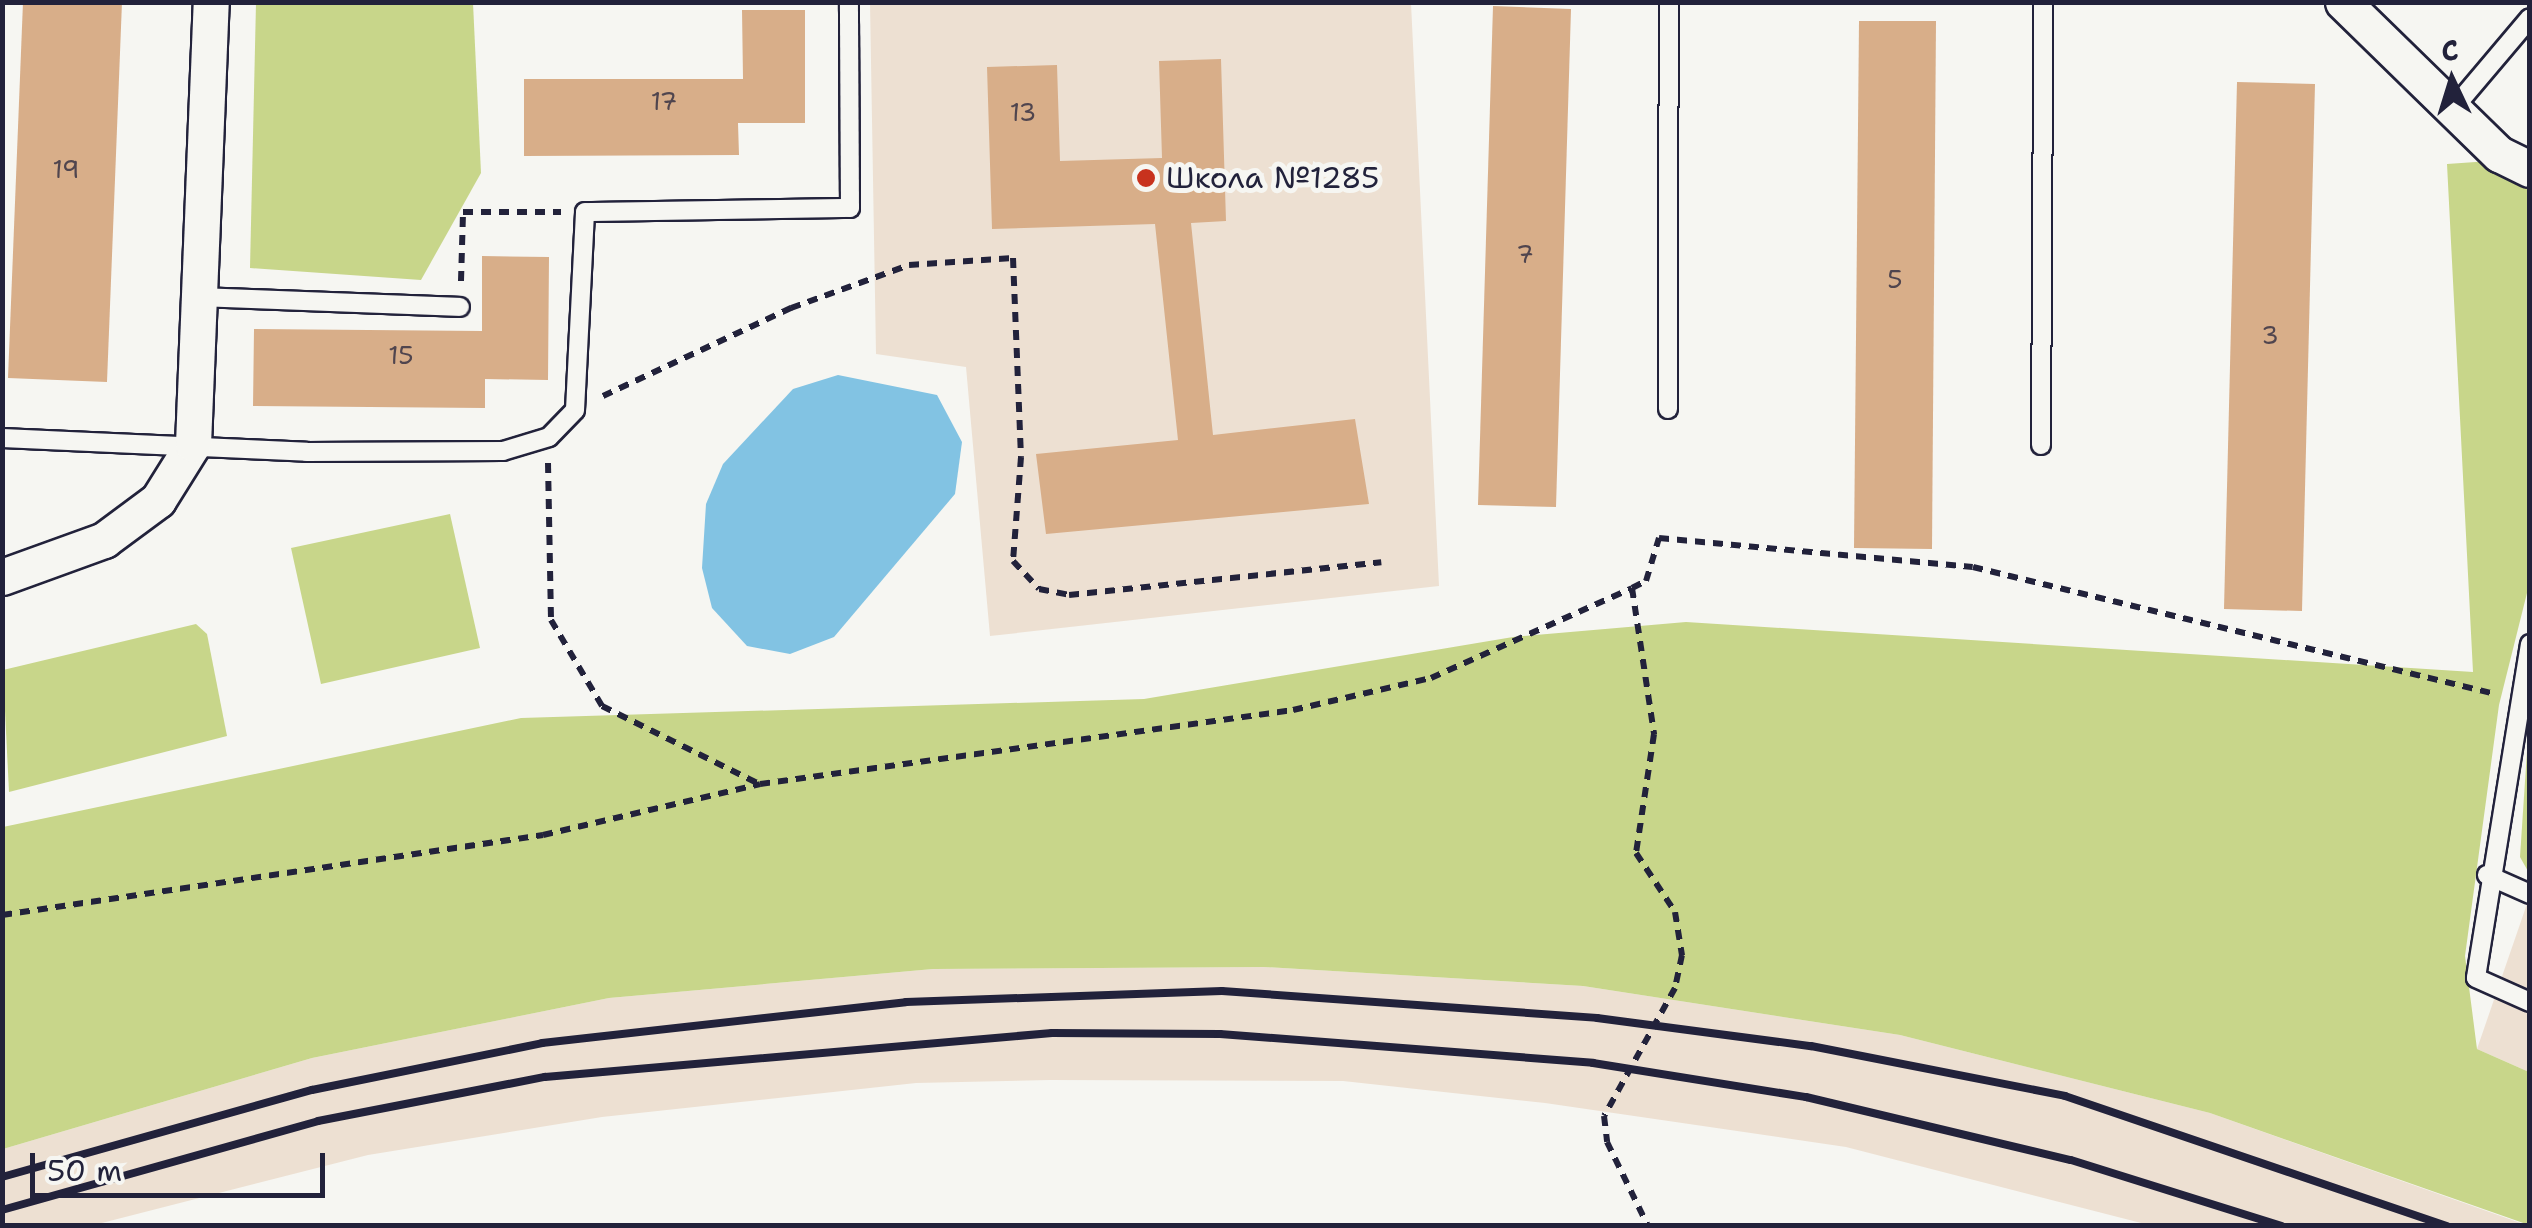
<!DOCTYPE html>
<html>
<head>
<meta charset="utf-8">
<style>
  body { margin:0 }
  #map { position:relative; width:2532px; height:1228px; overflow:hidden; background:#f6f6f2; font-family:"Shantell Sans",sans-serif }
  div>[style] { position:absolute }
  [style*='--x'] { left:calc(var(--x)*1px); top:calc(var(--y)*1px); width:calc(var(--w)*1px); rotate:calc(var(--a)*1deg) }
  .built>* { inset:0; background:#ede0d2 }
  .green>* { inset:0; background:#c8d68a }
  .water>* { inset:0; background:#82c3e3 }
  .building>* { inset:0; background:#d8ae89 }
  .path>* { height:6px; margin-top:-3px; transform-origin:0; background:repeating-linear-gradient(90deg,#22223b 0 10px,transparent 0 18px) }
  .roads { filter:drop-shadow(2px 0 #22223b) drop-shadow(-2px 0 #22223b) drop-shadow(0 2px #22223b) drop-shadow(0 -2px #22223b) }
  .lane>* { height:18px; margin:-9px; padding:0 9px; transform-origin:9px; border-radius:9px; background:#f6f6f2 }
  .street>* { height:35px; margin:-17.5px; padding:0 17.5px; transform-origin:17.5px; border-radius:17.5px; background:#f6f6f2 }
  .rail>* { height:8px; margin:-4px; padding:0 4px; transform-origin:4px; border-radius:4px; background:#22223b }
  .dots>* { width:28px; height:28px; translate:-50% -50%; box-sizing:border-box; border:5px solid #f6f6f2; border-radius:50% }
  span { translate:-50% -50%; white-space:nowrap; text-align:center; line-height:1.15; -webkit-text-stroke:10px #f6f6f2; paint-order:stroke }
  .number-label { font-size:25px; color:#50454e }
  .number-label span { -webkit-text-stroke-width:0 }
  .poi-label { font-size:30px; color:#22223b }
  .left { translate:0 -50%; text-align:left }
  .frame { position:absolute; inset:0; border:5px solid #22223b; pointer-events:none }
  .north { position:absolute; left:2402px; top:30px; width:100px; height:100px; -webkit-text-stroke:8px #f6f6f2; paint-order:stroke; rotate:356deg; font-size:28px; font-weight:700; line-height:40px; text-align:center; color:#22223b }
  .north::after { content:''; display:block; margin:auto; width:35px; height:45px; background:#22223b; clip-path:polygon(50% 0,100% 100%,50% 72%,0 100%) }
  .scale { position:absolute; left:30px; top:1153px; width:295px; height:45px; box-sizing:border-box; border:5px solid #22223b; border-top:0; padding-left:12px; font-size:30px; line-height:35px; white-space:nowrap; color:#22223b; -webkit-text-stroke:8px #f6f6f2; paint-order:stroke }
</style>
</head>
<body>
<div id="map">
  <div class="built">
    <div style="clip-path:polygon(870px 3px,1411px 3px,1439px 586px,990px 636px,966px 367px,876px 354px)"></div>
    <div style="clip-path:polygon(2529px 898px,2529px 1072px,2477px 1049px)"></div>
    <div style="clip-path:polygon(1264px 967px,1583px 986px,1900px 1035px,2210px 1113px,2529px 1226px,2149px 1225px,1846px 1147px,1545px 1103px,1343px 1081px,1050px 1080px,916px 1083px,602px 1117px,368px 1155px,94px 1225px,3px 1226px,3px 1149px,312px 1058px,609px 998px,933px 969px)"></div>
  </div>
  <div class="green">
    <div style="clip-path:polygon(256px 3px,473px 3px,481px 173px,421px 280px,250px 268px)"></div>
    <div style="clip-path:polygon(2490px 161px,2529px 182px,2529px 585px,2499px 705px,2465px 956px,2477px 1049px,2529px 1072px,2529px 1225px,2210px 1113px,1900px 1035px,1583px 986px,1264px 967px,933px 969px,609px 998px,312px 1058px,3px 1149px,3px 827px,521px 718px,1144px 699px,1513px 637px,1686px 622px,2473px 672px,2447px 164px)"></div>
    <div style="clip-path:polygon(450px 514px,480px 648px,321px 684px,291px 548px)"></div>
    <div style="clip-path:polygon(196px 624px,207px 634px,227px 736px,9px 792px,3px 670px)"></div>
    <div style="clip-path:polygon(2529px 721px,2529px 873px,2520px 857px)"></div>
  </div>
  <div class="water">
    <div style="clip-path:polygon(838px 375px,937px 395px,962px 442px,955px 494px,834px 637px,790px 654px,747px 646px,712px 608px,702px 568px,706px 504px,723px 464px,793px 389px)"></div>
  </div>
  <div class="building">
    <div style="clip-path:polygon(23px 2px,122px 2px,107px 382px,8px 378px)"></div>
    <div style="clip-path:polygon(1493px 6px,1571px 9px,1556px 507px,1478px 505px)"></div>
    <div style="clip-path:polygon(742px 10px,805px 10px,805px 123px,738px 123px,739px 155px,524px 156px,524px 79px,743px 79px)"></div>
    <div style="clip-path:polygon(1859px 21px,1936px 21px,1932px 549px,1854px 548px)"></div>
    <div style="clip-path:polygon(1221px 59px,1226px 221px,1191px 223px,1213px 435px,1355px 419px,1369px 504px,1046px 534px,1036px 454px,1178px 440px,1155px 224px,992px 229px,987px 67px,1057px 65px,1060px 161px,1162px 158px,1159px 61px)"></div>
    <div style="clip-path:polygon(2237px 82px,2315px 84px,2302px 611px,2224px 609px)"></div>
    <div style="clip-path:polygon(482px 256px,549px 257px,548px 380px,485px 379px,485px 408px,253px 406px,254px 329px,482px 331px)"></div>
  </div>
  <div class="path">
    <div style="--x:461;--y:281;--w:69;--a:-88.3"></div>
    <div style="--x:463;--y:212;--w:98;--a:0"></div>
    <div style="--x:603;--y:396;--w:208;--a:-25.1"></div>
    <div style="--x:791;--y:308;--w:126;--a:-20"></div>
    <div style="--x:909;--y:265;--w:104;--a:-3.9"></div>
    <div style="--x:1013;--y:258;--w:199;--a:87.7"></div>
    <div style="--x:1021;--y:457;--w:104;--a:94.4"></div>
    <div style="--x:1013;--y:561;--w:38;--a:47"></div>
    <div style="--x:1039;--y:589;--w:31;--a:11"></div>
    <div style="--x:1069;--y:595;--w:314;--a:-6"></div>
    <div style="--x:548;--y:463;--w:157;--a:88.9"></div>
    <div style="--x:551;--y:620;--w:100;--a:59.3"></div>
    <div style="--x:602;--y:706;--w:175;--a:26.4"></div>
    <div style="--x:1632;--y:588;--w:148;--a:81.4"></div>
    <div style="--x:1654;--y:734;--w:120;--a:98.6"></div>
    <div style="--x:1636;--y:853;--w:71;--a:56.5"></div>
    <div style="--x:1675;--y:912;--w:44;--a:80.8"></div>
    <div style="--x:1682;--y:955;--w:34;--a:102"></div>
    <div style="--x:1675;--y:988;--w:146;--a:119"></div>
    <div style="--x:1604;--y:1116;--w:26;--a:83"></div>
    <div style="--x:1607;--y:1142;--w:93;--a:64"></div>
    <div style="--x:2;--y:915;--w:547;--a:-8.41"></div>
    <div style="--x:543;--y:835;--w:223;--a:-13.2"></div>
    <div style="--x:760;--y:784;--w:538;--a:-7.9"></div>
    <div style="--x:1293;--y:710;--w:142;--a:-13.1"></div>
    <div style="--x:1431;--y:678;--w:220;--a:-24.1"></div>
    <div style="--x:1632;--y:588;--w:16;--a:-27"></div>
    <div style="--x:1646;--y:581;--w:45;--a:-73.2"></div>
    <div style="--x:1659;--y:538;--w:315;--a:5.3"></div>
    <div style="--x:1973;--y:567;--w:537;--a:13.67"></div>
  </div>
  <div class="roads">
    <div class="lane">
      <div style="--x:2453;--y:109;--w:119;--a:-49.8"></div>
      <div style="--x:201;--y:297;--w:259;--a:2.2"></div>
      <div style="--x:1668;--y:409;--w:407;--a:-89.9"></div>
      <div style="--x:2;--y:438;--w:305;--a:2.6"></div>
      <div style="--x:307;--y:452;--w:196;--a:-0.3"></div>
      <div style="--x:503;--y:451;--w:48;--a:-16.9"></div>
      <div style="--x:549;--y:437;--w:37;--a:-46"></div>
      <div style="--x:575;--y:410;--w:198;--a:-87.1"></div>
      <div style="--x:585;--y:212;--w:265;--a:-0.9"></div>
      <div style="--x:850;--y:208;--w:206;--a:-90.3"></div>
      <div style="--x:2041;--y:445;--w:443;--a:-89.7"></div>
      <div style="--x:2530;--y:644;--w:338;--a:99.2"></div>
      <div style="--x:2476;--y:978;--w:59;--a:24"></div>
      <div style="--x:2487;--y:875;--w:47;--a:23.8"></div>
    </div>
    <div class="street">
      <div style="--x:2343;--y:2;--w:218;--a:44.3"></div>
      <div style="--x:2499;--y:154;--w:34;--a:26"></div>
      <div style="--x:2;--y:577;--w:109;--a:-19.9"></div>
      <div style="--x:104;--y:540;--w:67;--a:-36.5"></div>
      <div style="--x:158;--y:500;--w:66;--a:-58"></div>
      <div style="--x:193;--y:444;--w:442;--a:-87.7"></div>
    </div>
  </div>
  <div class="rail">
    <div style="--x:2;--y:1177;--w:322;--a:-15.7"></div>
    <div style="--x:312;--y:1090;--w:235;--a:-11.5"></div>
    <div style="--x:542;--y:1043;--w:366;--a:-6.4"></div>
    <div style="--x:906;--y:1002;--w:316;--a:-2"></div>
    <div style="--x:1222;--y:991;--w:376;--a:4.1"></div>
    <div style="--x:1597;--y:1018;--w:216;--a:7.5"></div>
    <div style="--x:1811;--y:1046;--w:259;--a:11.1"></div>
    <div style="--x:2065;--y:1096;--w:404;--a:18.8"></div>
    <div style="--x:2;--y:1210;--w:328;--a:-15.7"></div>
    <div style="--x:318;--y:1121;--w:231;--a:-11"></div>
    <div style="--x:545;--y:1077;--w:509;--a:-4.96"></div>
    <div style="--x:1052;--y:1033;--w:168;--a:0.3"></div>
    <div style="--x:1220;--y:1034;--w:374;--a:4.4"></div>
    <div style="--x:1593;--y:1063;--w:216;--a:9.1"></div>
    <div style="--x:1806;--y:1097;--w:272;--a:13.4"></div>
    <div style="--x:2071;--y:1160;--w:221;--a:17.4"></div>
  </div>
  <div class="dots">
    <div style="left:1146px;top:178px;background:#c8321e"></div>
  </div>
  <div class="number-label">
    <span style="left:664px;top:101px">17</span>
    <span style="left:1023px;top:112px">13</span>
    <span style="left:66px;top:169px">19</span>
    <span style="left:1525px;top:254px">7</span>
    <span style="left:1895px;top:279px">5</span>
    <span style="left:2270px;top:335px">3</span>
    <span style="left:401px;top:355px">15</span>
  </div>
  <div class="poi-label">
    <span class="left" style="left:1166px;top:178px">Школа №1285</span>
  </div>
  <div class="frame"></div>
  <div class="north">С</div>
  <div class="scale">50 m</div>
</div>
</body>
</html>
